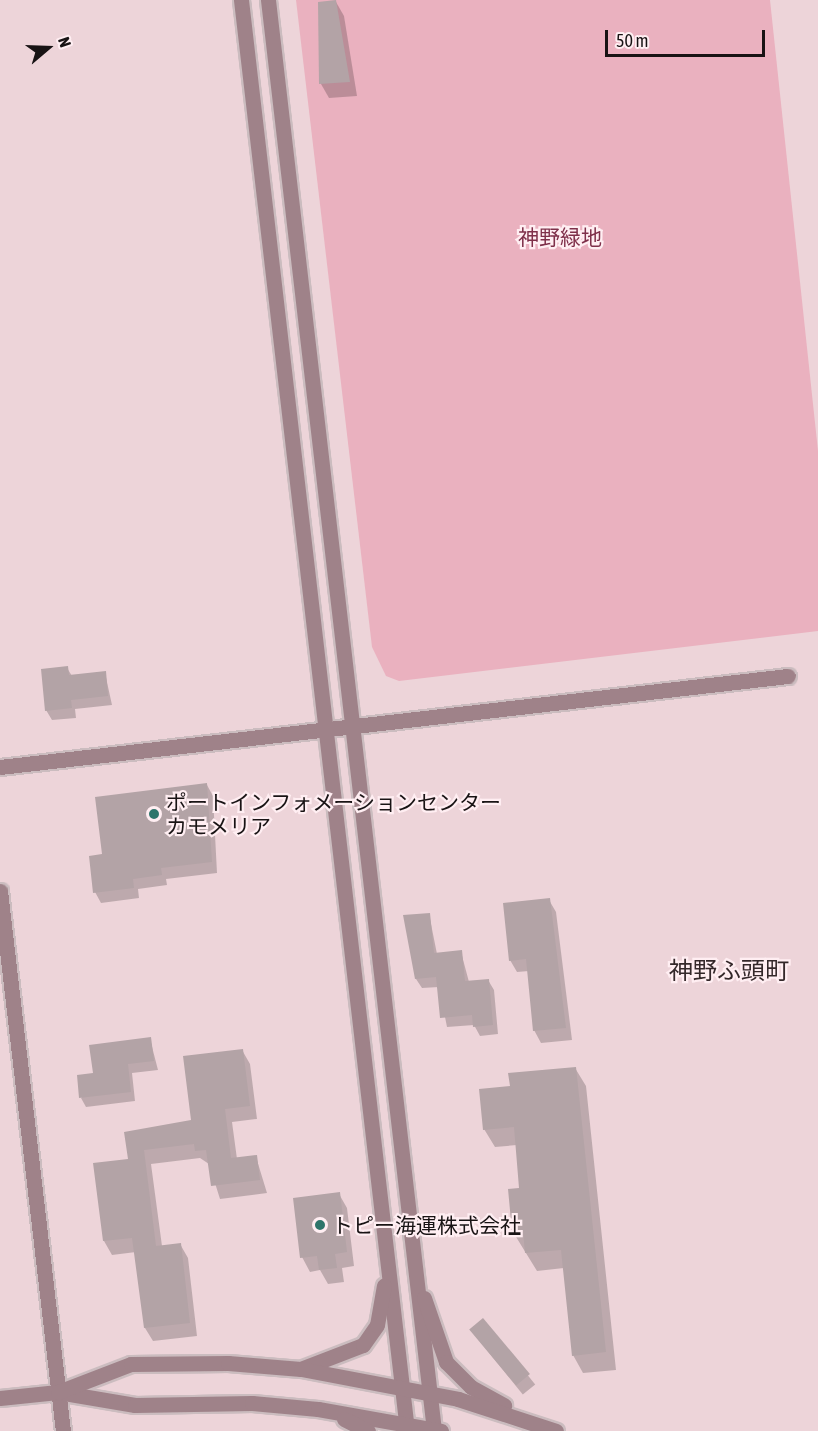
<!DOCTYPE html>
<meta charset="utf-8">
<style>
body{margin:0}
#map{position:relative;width:818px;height:1431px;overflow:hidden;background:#f2e1e4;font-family:"Asap Condensed","Noto Sans JP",sans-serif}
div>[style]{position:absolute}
.built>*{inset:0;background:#edd4d9;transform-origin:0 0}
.green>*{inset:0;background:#eab1bf}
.shadow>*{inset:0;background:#0003;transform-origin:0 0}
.building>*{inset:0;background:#b3a3a6;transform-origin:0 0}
.roads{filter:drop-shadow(2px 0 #cbbcbf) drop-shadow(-2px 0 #cbbcbf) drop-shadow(0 2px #cbbcbf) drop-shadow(0 -2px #cbbcbf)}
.tertiary>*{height:15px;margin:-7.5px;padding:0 7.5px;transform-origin:7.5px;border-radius:7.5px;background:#9f8289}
.dots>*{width:16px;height:16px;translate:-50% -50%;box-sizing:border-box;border:3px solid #ffeef2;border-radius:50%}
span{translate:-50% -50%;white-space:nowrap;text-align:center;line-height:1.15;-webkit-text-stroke:4.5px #ffeef2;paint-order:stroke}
.park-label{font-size:21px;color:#7f304a}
.poi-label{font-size:21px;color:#181314}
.left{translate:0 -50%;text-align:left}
.quarter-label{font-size:24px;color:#34282a}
.north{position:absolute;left:18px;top:18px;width:60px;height:60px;-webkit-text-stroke:4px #ffeef2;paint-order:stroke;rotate:71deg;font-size:16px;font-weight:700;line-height:24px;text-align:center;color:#181314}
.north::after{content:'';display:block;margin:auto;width:21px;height:27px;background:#181314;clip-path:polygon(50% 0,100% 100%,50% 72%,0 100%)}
.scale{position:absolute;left:605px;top:30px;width:160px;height:27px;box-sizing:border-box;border:3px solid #181314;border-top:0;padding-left:8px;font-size:18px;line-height:21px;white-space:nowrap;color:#181314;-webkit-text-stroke:4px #ffeef2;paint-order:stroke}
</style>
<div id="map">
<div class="built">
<i style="left:0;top:0;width:818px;height:1431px"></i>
</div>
<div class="green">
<i style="clip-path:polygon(296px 0,770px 0,818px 451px,818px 631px,399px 681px,386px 676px,372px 647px)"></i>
</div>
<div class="shadow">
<i style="clip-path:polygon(336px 2px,344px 16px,357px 96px,329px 98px,321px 84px,319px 3px)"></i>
<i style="clip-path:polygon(67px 668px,72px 676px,105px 673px,112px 705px,75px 709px,76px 718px,52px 720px,46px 710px)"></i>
<i style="clip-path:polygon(207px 785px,213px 796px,217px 873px,166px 879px,167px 885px,138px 889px,139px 898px,101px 903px,95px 892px,104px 856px)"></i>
<i style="clip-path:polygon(549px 900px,556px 912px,572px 1040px,541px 1043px,534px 1030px,529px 971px,517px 972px,510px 960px)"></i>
<i style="clip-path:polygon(429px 914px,437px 954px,461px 952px,469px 982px,488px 980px,494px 990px,498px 1034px,480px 1036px,474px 1025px,447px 1027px,439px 987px,422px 988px,416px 979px)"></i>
<i style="clip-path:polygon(150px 1039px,158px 1070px,132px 1073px,135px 1101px,86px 1107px,81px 1098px)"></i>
<i style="clip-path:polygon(242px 1050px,250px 1064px,257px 1119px,232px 1122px,237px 1159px,256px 1157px,267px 1193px,220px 1199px,209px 1164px,200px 1158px,151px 1164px,162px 1246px,180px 1244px,188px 1258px,197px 1336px,153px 1341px,145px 1328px,136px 1252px,112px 1255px,104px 1241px,95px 1164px,129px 1160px,126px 1134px,192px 1121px)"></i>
<i style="clip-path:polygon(575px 1068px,586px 1086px,616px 1370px,583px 1373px,573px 1355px,564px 1268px,537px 1271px,513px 1232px,521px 1190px,517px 1145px,495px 1147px,484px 1129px,511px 1088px)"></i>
<i style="clip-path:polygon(339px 1194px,347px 1208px,354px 1266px,342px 1268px,344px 1282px,328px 1284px,320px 1270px,310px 1272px,302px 1257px)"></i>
<i style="left:483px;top:1320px;width:83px;height:16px;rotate:51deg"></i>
</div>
<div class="building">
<i style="clip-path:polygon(336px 0,350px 82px,319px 84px,318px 2px)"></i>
<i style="clip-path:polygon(68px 666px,69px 675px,106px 671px,108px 696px,71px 700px,72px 708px,45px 711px,41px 669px)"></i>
<i style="clip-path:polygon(207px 783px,212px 862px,161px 868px,162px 875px,133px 879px,134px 888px,93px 893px,89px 856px,102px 854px,95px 797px)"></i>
<i style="clip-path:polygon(550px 898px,566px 1028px,533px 1031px,526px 959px,509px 961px,503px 903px)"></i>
<i style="clip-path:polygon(430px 913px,434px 953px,462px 950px,465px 981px,489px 979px,493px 1025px,473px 1027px,472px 1015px,440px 1018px,436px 977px,415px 979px,403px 915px)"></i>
<i style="clip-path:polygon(151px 1037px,154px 1061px,128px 1064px,131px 1092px,79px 1098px,77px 1075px,93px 1073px,89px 1045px)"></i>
<i style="clip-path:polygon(243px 1049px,250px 1106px,225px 1109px,231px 1158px,257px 1155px,260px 1180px,211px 1186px,206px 1150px,195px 1151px,194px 1144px,144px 1150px,156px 1246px,181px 1243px,190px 1323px,144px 1328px,132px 1238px,103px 1241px,93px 1163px,128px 1159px,124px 1132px,191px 1120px,183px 1056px)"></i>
<i style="clip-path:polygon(576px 1067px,606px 1352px,572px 1356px,561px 1250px,525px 1253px,523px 1231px,512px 1232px,508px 1189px,519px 1188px,514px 1127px,483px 1130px,479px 1089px,510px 1086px,508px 1073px)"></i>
<i style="clip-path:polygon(340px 1192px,347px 1252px,335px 1254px,337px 1268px,319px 1270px,317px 1256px,300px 1258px,293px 1198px)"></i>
<i style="left:483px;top:1318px;width:73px;height:18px;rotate:50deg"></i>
</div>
<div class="roads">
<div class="tertiary">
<i style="left:241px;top:0;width:1441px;rotate:83.38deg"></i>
<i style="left:268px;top:0;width:1441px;rotate:83.38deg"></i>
<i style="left:0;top:767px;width:793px;rotate:-6.59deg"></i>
<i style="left:0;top:891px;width:544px;rotate:83.35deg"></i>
<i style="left:424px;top:1298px;width:68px;rotate:71deg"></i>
<i style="left:446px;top:1362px;width:35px;rotate:45deg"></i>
<i style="left:471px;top:1387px;width:38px;rotate:29deg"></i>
<i style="left:303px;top:1368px;width:64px;rotate:-21deg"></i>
<i style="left:363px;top:1345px;width:24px;rotate:-55deg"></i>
<i style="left:377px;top:1325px;width:40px;rotate:-80deg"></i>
<i style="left:58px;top:1392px;width:78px;rotate:9.6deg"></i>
<i style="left:135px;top:1405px;width:117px;rotate:-1deg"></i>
<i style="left:252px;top:1403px;width:66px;rotate:5.2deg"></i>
<i style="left:318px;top:1409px;width:125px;rotate:10.1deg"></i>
<i style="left:0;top:1398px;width:58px;rotate:-5.9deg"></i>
<i style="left:58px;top:1392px;width:78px;rotate:-21deg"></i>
<i style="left:131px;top:1364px;width:97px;rotate:-0.6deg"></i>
<i style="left:228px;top:1363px;width:73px;rotate:4.7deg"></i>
<i style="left:301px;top:1369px;width:160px;rotate:10.8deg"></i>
<i style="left:458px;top:1399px;width:103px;rotate:18.1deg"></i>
<i style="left:344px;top:1419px;width:27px;rotate:27deg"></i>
</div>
</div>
<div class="dots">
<i style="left:154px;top:814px;background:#2e756b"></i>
<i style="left:320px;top:1225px;background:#2e756b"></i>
</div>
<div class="park-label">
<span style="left:560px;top:237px">神野緑地</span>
</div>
<div class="poi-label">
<span class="left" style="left:166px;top:814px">ポートインフォメーションセンター<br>カモメリア</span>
<span class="left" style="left:332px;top:1225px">トピー海運株式会社</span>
</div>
<div class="quarter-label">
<span style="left:729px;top:971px">神野ふ頭町</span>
</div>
<div class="north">N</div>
<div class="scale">50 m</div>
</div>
